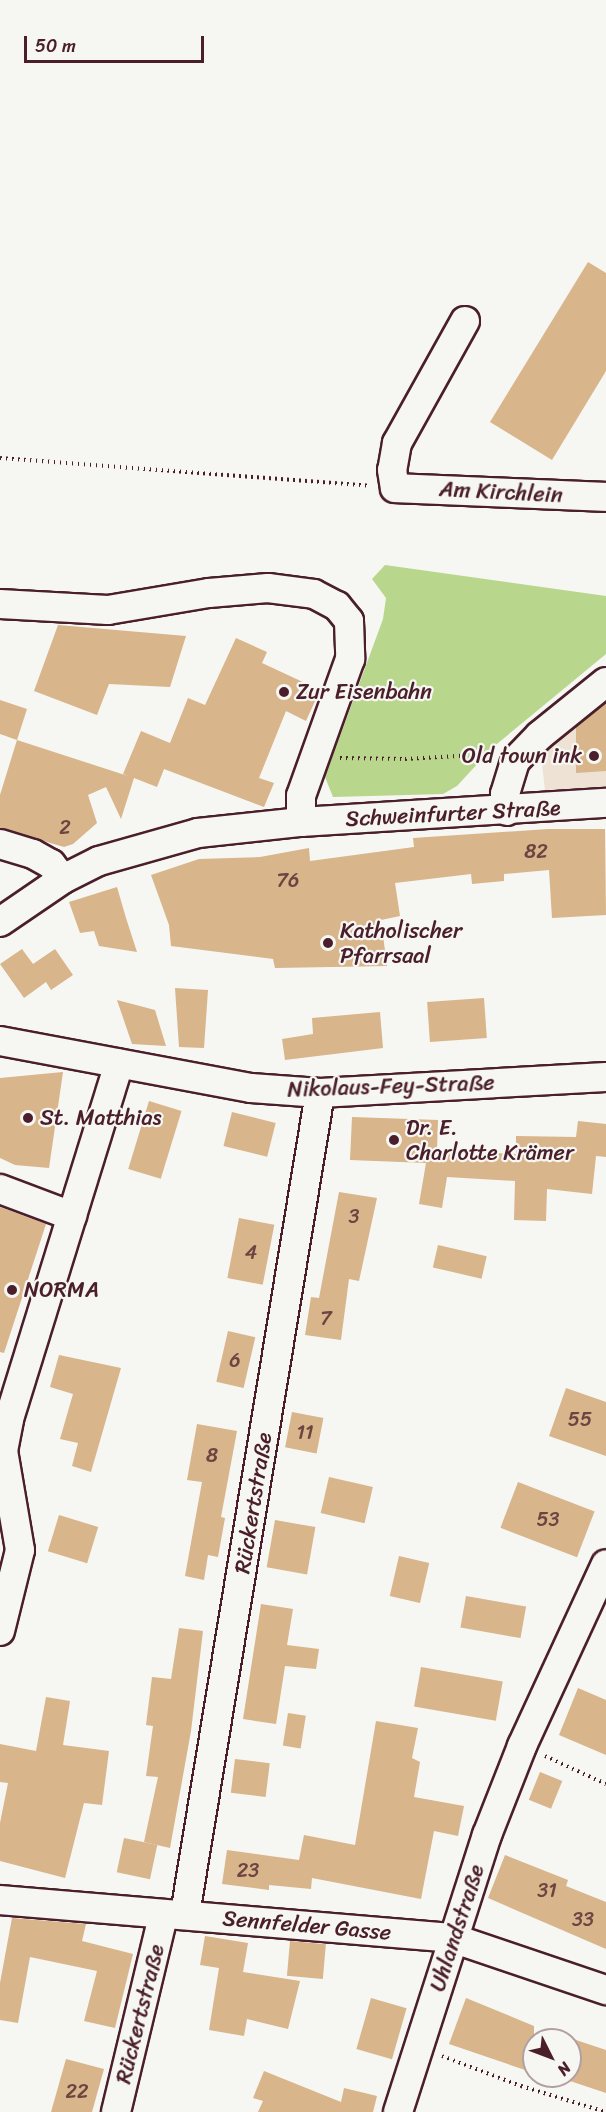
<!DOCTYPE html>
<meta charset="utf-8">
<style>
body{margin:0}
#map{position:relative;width:606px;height:2112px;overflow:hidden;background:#f6f6f2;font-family:Sriracha,sans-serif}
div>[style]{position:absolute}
.built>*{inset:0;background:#ede2d3}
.green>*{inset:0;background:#b9d68d}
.building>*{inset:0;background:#d8b58a;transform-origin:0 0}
.path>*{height:4px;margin-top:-2px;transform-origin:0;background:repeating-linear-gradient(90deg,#4a1f2b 0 1.5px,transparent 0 6px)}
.roads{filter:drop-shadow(2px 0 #4a1f2b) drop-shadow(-2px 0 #4a1f2b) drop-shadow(0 2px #4a1f2b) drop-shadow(0 -2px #4a1f2b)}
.minor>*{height:28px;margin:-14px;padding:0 14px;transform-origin:14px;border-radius:14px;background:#f6f6f2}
.dots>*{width:16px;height:16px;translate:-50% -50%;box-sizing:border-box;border:3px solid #f6f6f2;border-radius:50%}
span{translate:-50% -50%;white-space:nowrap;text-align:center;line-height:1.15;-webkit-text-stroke:4.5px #f6f6f2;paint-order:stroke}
.number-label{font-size:20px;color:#6e4443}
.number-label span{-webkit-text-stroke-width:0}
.street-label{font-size:22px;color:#4a1f2b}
.poi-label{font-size:22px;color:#4a1f2b}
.left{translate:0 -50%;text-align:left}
.right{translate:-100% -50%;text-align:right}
.north{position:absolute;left:522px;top:2028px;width:60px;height:60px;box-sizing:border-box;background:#f6f6f2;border:2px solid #b1a0a2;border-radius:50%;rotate:132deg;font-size:16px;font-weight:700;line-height:24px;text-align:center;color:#4a1f2b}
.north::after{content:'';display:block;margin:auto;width:21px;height:27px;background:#4a1f2b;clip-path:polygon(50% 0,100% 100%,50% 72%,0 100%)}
.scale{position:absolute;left:24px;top:36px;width:180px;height:27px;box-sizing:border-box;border:3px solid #4a1f2b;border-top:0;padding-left:8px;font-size:18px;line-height:21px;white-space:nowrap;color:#4a1f2b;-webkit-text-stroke:4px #f6f6f2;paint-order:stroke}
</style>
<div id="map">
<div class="built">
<i style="clip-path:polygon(606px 693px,606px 787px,545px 790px,541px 755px,570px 724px)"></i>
</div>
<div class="green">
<i style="clip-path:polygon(385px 565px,606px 596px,606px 654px,492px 748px,457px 786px,443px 794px,333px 797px,325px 777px,383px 619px,386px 598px,372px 579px)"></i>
</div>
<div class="building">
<i style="clip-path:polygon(588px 262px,606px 273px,606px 371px,552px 460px,490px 422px)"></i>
<i style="clip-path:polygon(58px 625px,186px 636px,170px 687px,109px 684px,97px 715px,34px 691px)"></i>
<i style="clip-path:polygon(236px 638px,267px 652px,262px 663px,320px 690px,306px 721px,286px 711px,259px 778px,274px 783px,264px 807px,164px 769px,157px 787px,134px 778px,121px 819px,106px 787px,88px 795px,97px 823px,73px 844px,64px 847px,0 828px,0 795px,17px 740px,128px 776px,123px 774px,141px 731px,170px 743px,188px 698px,205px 705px)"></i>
<i style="clip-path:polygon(0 700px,27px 709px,17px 740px,0 734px)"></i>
<i style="clip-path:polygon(606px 703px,606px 771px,576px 773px,576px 727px)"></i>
<i style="clip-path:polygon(548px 829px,605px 829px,606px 915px,552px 918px,549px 870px,504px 874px,504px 881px,472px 884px,471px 874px,395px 883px,400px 916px,381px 920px,387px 966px,275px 968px,273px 959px,171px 946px,169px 925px,151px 875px,199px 859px,260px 857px,309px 848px,310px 861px,414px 847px,413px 838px)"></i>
<i style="clip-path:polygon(117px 887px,126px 918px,137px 952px,99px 946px,94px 931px,80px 933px,69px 902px)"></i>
<i style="clip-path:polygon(22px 949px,33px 964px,55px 949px,73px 975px,51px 990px,46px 982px,24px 998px,0 964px)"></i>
<i style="clip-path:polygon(175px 988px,208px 990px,204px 1048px,179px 1047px)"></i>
<i style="left:484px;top:998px;width:40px;height:57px;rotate:86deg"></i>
<i style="clip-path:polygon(117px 1000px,155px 1010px,166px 1046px,132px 1044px)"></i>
<i style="clip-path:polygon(380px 1012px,383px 1048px,285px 1060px,282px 1039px,313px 1034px,312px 1018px)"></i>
<i style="clip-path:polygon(63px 1072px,49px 1168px,15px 1165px,0 1158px,0 1078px)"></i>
<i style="left:149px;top:1101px;width:34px;height:71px;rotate:17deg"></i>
<i style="left:232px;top:1112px;width:45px;height:35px;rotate:14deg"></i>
<i style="clip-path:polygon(352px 1117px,438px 1120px,437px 1150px,516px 1154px,516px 1136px,576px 1137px,578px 1121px,606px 1124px,606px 1157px,596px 1156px,592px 1194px,547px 1189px,546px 1221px,514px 1220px,515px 1181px,447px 1177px,442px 1208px,419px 1204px,426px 1163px,350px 1160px)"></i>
<i style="clip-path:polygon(339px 1192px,377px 1198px,359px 1281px,349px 1279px,341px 1340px,305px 1335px,311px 1297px,319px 1298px)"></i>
<i style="clip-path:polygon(0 1207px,46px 1224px,4px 1353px,0 1352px)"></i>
<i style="left:239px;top:1218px;width:36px;height:61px;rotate:11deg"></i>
<i style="left:438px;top:1245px;width:50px;height:23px;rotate:13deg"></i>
<i style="left:228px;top:1331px;width:28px;height:52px;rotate:13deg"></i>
<i style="clip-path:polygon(59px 1355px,121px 1368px,91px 1472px,72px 1466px,78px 1443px,60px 1439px,73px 1394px,50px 1387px)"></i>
<i style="clip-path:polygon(566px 1388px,606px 1402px,606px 1456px,549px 1436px)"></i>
<i style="left:292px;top:1412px;width:32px;height:36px;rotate:11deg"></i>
<i style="clip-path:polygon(197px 1424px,237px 1431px,221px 1517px,225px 1518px,218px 1557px,208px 1555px,204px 1580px,185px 1576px,202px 1482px,187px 1480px)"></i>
<i style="left:329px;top:1477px;width:45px;height:37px;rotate:13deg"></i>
<i style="left:518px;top:1482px;width:82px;height:49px;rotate:21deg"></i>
<i style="left:59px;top:1515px;width:41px;height:38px;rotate:17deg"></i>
<i style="left:275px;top:1520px;width:41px;height:48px;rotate:10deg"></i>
<i style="left:399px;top:1556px;width:31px;height:41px;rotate:13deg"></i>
<i style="left:466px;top:1596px;width:61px;height:32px;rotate:10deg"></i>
<i style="clip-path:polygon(261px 1604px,293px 1609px,287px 1645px,319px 1649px,316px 1669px,285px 1666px,276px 1724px,243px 1719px)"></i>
<i style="clip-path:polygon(179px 1628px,203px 1631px,191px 1731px,170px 1848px,144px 1842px,158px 1777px,146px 1776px,153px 1726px,146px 1725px,152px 1677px,171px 1679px)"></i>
<i style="left:421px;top:1667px;width:83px;height:40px;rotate:10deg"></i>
<i style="clip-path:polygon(578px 1688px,606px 1700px,606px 1755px,559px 1735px)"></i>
<i style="clip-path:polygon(46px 1697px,70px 1701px,63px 1745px,109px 1751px,102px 1805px,84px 1803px,65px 1878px,0 1861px,0 1823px,8px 1783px,0 1782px,0 1744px,36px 1751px)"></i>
<i style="left:288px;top:1713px;width:18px;height:33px;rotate:9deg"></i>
<i style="clip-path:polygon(376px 1721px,418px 1728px,412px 1758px,420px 1762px,414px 1797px,464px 1806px,458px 1836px,434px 1831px,421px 1899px,312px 1878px,311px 1889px,269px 1885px,269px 1890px,222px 1884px,227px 1850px,299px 1860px,304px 1835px,355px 1845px)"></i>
<i style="left:235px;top:1759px;width:35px;height:34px;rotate:7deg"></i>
<i style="left:540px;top:1772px;width:24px;height:30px;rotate:22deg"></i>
<i style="left:124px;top:1838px;width:34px;height:35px;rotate:12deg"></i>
<i style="clip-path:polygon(505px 1855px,568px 1880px,566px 1886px,606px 1902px,606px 1949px,488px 1898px)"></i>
<i style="clip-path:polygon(12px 1918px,86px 1924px,82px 1941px,133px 1954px,115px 2028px,84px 2021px,97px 1971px,30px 1957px,18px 2023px,0 2020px,0 1983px)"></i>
<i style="clip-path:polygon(205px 1936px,248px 1943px,243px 1972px,300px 1981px,288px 2029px,247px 2019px,244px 2036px,209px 2030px,219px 1968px,200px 1965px)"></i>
<i style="left:290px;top:1941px;width:36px;height:35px;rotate:5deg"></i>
<i style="left:371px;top:1998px;width:37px;height:53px;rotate:16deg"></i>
<i style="clip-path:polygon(466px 1998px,534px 2026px,534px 2073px,449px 2044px)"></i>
<i style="clip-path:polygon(570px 2038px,606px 2050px,606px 2093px,570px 2081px)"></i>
<i style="clip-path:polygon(66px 2059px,104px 2069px,92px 2112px,51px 2112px)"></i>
<i style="clip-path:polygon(264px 2071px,341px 2102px,344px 2088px,377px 2096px,373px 2112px,258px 2112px,263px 2101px,253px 2098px)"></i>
</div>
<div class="path">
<i style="left:0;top:458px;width:371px;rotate:4.3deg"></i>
<i style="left:340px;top:758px;width:65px;rotate:0.9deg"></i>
<i style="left:405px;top:759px;width:86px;rotate:-3.3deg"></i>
<i style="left:545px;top:1756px;width:67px;rotate:24.7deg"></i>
<i style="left:442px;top:2056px;width:85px;rotate:20.8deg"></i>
<i style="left:521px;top:2086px;width:89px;rotate:17deg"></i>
</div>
<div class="roads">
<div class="minor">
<i style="left:465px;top:321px;width:140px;rotate:119.1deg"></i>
<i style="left:397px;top:443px;width:27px;rotate:100deg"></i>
<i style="left:392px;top:470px;width:18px;rotate:81deg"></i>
<i style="left:395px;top:488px;width:211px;rotate:2.4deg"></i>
<i style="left:0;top:604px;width:108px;rotate:3.2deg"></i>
<i style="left:108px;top:610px;width:102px;rotate:-9.6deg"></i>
<i style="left:209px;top:593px;width:59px;rotate:-4.8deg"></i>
<i style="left:268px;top:588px;width:46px;rotate:7.4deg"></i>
<i style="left:314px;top:594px;width:26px;rotate:28deg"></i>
<i style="left:337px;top:606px;width:19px;rotate:51deg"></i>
<i style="left:349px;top:621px;width:38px;rotate:88deg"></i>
<i style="left:350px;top:659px;width:145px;rotate:109.7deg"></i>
<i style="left:301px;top:796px;width:26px;rotate:90deg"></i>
<i style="left:507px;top:811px;width:17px;rotate:-97deg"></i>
<i style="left:505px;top:794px;width:34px;rotate:-73deg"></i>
<i style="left:515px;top:761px;width:35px;rotate:-46deg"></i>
<i style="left:539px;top:736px;width:86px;rotate:-38.9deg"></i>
<i style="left:0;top:844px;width:34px;rotate:17deg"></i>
<i style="left:33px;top:854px;width:21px;rotate:29deg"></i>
<i style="left:51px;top:864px;width:19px;rotate:51deg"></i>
<i style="left:0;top:922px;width:76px;rotate:-34.3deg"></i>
<i style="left:63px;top:879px;width:40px;rotate:-26.6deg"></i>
<i style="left:99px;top:861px;width:103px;rotate:-15.8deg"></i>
<i style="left:198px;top:833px;width:104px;rotate:-6.1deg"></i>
<i style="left:301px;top:822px;width:306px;rotate:-3.6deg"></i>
<i style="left:0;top:1041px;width:255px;rotate:10.6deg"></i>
<i style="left:251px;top:1088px;width:69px;rotate:4.1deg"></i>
<i style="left:320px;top:1093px;width:286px;rotate:-3.2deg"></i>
<i style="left:0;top:1189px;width:77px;rotate:20.6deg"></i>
<i style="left:0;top:1631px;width:83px;rotate:-76.1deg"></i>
<i style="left:20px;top:1550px;width:100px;rotate:-99.7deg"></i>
<i style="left:3px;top:1451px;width:33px;rotate:-79deg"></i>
<i style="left:9px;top:1419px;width:372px;rotate:-72.8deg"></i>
<i style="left:0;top:1900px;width:454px;rotate:4.8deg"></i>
<i style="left:452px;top:1938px;width:163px;rotate:18.7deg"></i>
<i style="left:185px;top:1914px;width:832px;rotate:-80.66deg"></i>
<i style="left:116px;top:2112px;width:202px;rotate:-76.5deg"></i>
<i style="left:398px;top:2112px;width:291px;rotate:-72.2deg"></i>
<i style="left:487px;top:1835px;width:96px;rotate:-68.5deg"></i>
<i style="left:522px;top:1746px;width:200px;rotate:-65.2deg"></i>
</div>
</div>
<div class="dots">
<i style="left:284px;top:692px;background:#4a1f2b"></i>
<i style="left:594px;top:756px;background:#4a1f2b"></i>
<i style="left:328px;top:943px;background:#4a1f2b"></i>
<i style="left:28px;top:1118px;background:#4a1f2b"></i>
<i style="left:394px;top:1140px;background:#4a1f2b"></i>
<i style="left:12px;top:1290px;background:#4a1f2b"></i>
</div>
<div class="number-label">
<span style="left:65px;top:827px">2</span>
<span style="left:536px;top:851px">82</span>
<span style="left:288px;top:880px">76</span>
<span style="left:354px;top:1216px">3</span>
<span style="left:251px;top:1252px">4</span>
<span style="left:326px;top:1318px">7</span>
<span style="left:235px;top:1360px">6</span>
<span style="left:580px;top:1419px">55</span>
<span style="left:305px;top:1432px">11</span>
<span style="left:212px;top:1455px">8</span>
<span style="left:548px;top:1519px">53</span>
<span style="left:248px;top:1870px">23</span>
<span style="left:547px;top:1890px">31</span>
<span style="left:583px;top:1919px">33</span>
<span style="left:77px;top:2091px">22</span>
</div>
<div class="street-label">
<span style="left:501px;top:492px;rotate:3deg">Am Kirchlein</span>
<span style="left:453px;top:813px;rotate:-3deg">Schweinfurter Straße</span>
<span style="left:391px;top:1086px;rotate:-2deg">Nikolaus-Fey-Straße</span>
<span style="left:253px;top:1503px;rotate:-81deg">Rückertstraße</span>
<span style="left:307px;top:1925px;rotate:5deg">Sennfelder Gasse</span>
<span style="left:457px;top:1928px;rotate:-72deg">Uhlandstraße</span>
<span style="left:140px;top:2014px;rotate:-76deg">Rückertstraße</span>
</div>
<div class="poi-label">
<span class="left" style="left:296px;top:692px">Zur Eisenbahn</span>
<span class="right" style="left:582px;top:756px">Old town ink</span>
<span class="left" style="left:340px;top:943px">Katholischer<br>Pfarrsaal</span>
<span class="left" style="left:40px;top:1118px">St. Matthias</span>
<span class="left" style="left:406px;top:1140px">Dr. E.<br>Charlotte Krämer</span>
<span class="left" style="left:24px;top:1290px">NORMA</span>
</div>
<div class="north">N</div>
<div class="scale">50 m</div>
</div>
